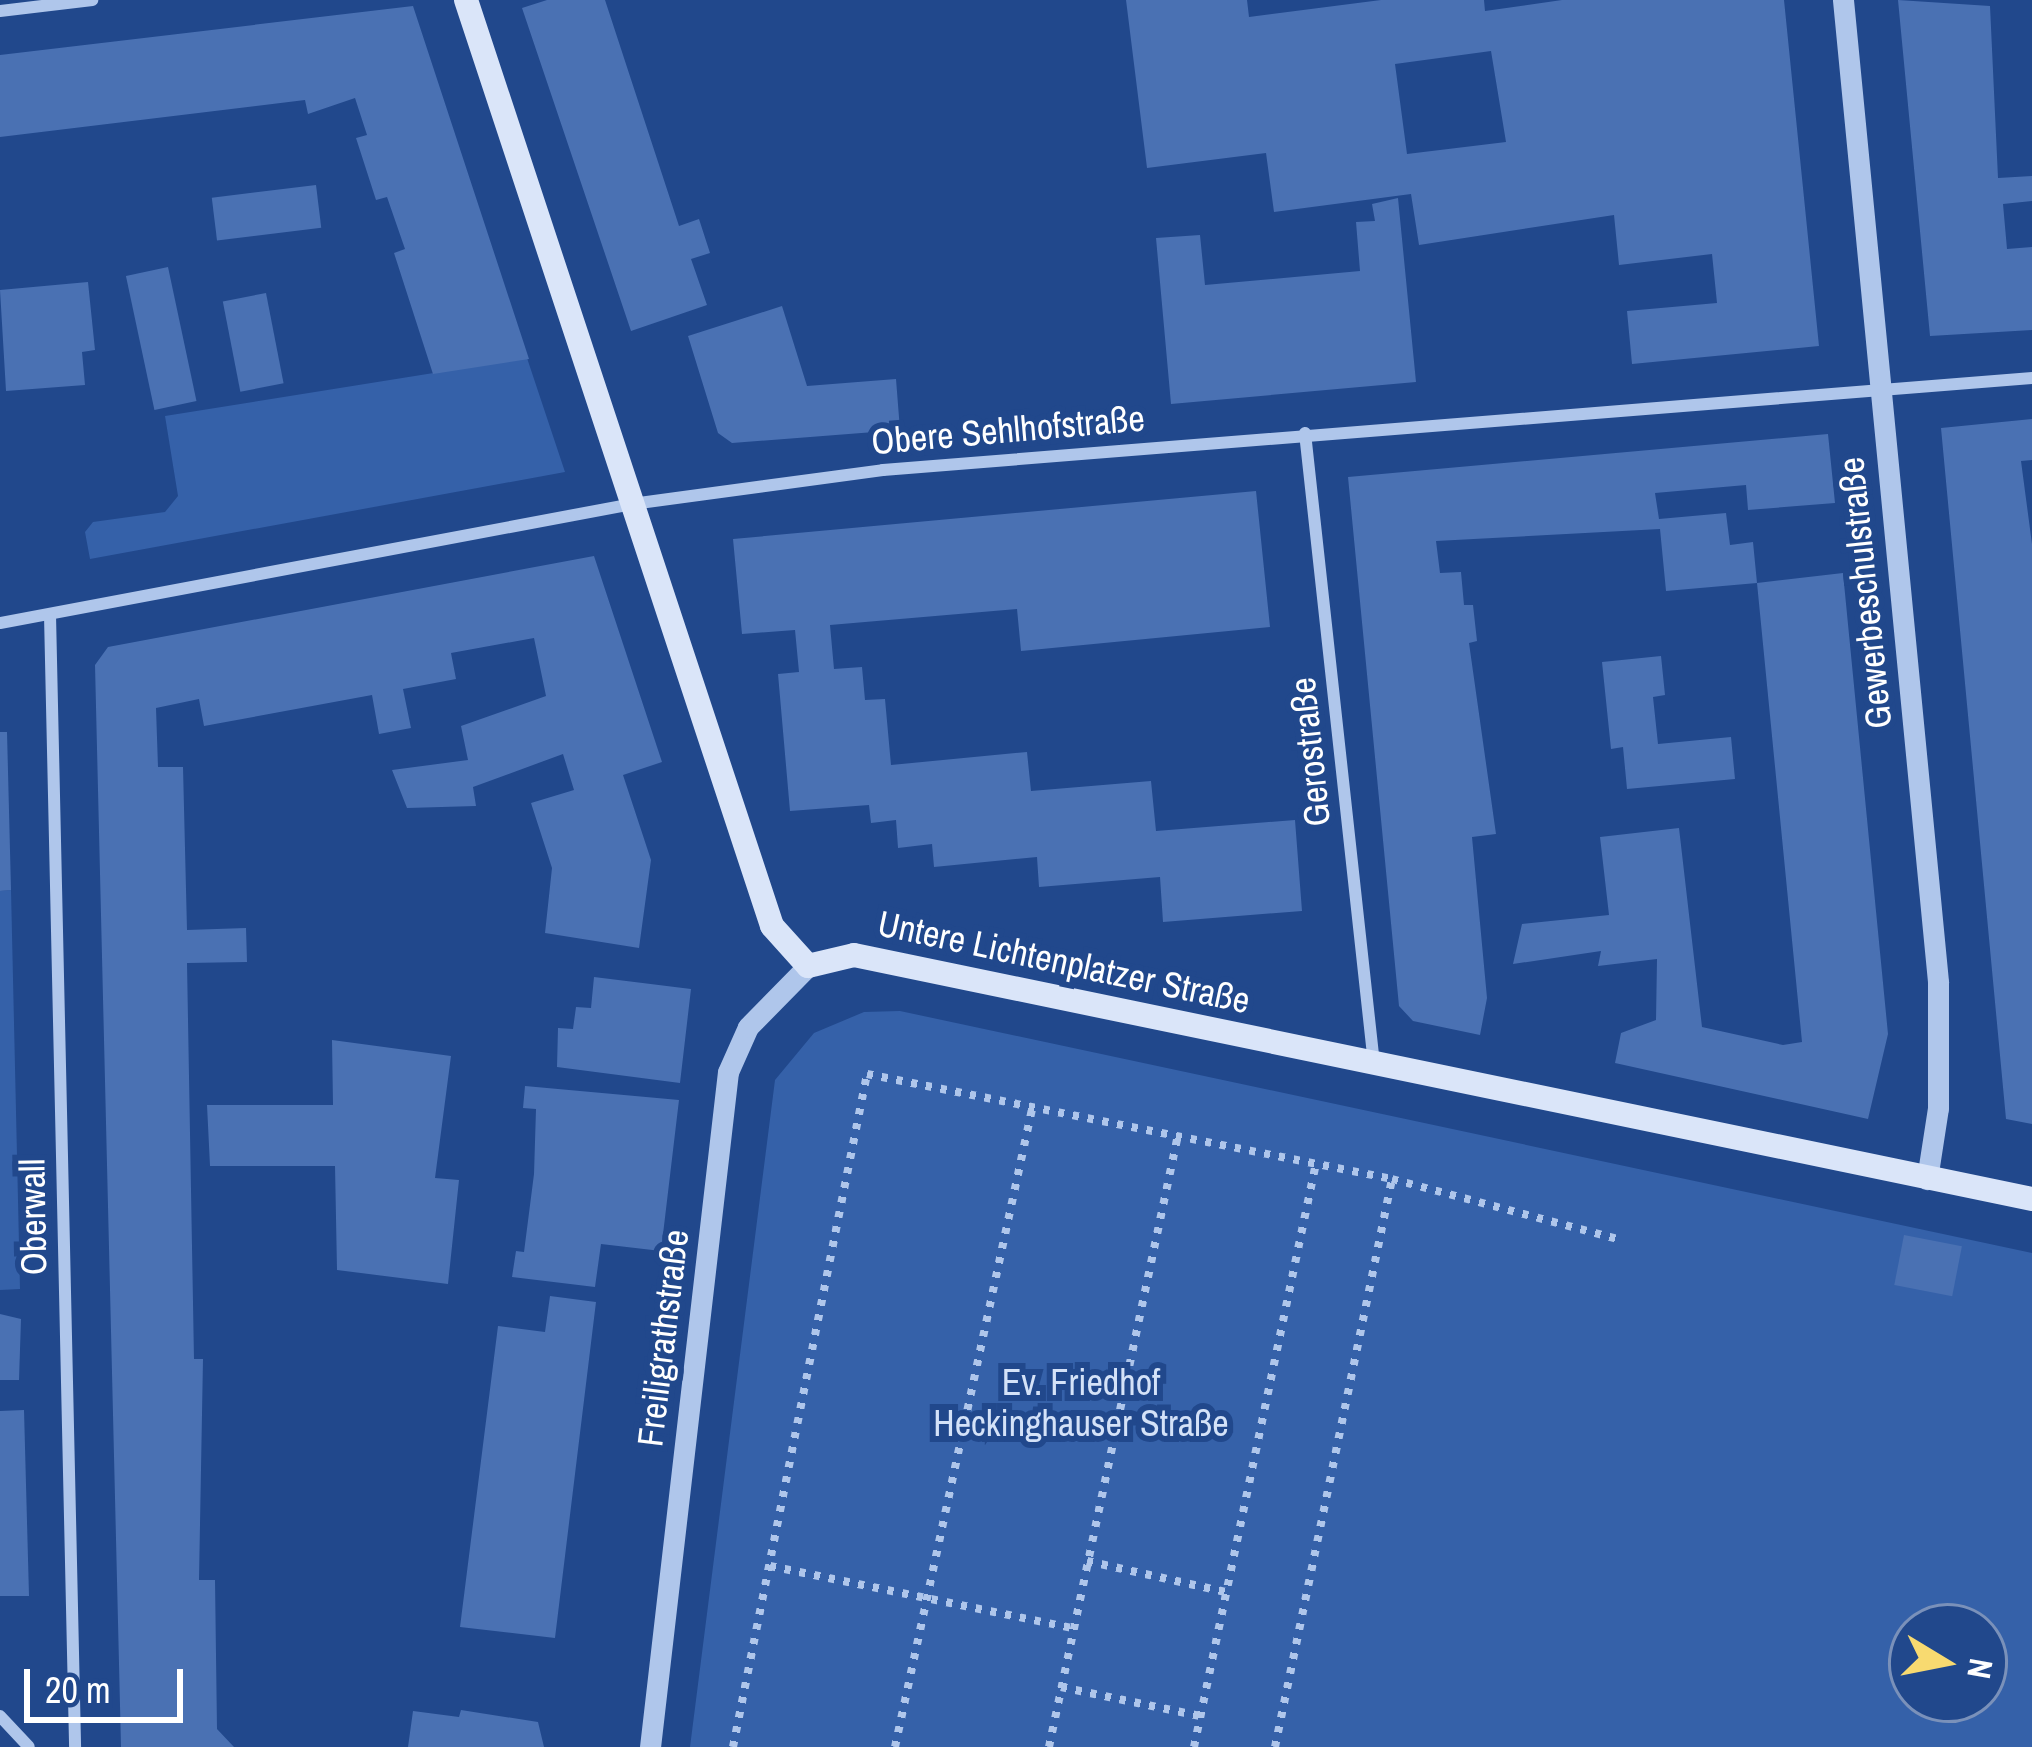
<!DOCTYPE html>
<meta charset="utf-8">
<style>
body{margin:0}
#map{position:relative;width:2032px;height:1747px;overflow:hidden;background:#21488c;font-family:"Archivo Narrow",sans-serif}
div>[style]{position:absolute}
.green>*{inset:0;background:#3561a9}
.building>*{inset:0;background:#4a71b3;transform-origin:0 0}
.path>*{height:8px;margin-top:-4px;transform-origin:0;background:repeating-linear-gradient(90deg,#afc6eb 0 6px,transparent 0 15px)}
.minor>*{height:12px;margin:-6px;padding:0 6px;transform-origin:6px;border-radius:6px;background:#afc6eb}
.tertiary>*{height:21px;margin:-10.5px;padding:0 10.5px;transform-origin:10.5px;border-radius:10.5px;background:#afc6eb}
.secondary>*{height:24px;margin:-12px;padding:0 12px;transform-origin:12px;border-radius:12px;background:#dae5f9}
span{translate:-50% -50%;white-space:nowrap;text-align:center;line-height:1.15;-webkit-text-stroke:12px #21488c;paint-order:stroke}
.street-label{font-size:36px;color:#fff}
.park-label{font-size:36px;color:#d4e2f8}
.north{position:absolute;left:1888px;top:1603px;width:120px;height:120px;box-sizing:border-box;background:#21488c;border:3px solid #7a91ba;border-radius:50%;rotate:100deg;font-size:33px;font-weight:700;line-height:48px;text-align:center;color:#fff}
.north::after{content:'';display:block;margin:auto;width:42px;height:54px;background:#f8da70;clip-path:polygon(50% 0,100% 100%,50% 72%,0 100%)}
.scale{position:absolute;left:24px;top:1669px;width:159px;height:54px;box-sizing:border-box;border:6px solid #fff;border-top:0;padding-left:15px;font-size:36px;line-height:42px;white-space:nowrap;color:#fff;-webkit-text-stroke:9px #21488c;paint-order:stroke}
</style>
<div id="map">
<div class="green">
<i style="clip-path:polygon(527px 358px,565px 472px,90px 559px,85px 532px,93px 522px,165px 512px,178px 496px,165px 416px)"></i>
<i style="clip-path:polygon(11px 890px,20px 1289px,0 1290px,0 891px)"></i>
<i style="clip-path:polygon(evenodd,900px 1011px,2032px 1253px,2032px 1747px,690px 1747px,775px 1080px,814px 1033px,864px 1012px,900px 1011px,1912px 1627px,1984px 1627px,1984px 1699px,1912px 1699px,1912px 1627px)"></i>
</div>
<div class="building">
<i style="clip-path:polygon(547px 0,605px 0,679px 226px,699px 219px,710px 253px,691px 259px,707px 305px,631px 331px,522px 8px)"></i>
<i style="clip-path:polygon(evenodd,1126px 0,1247px 0,1249px 17px,1381px 0,1484px 0,1485px 11px,1562px 0,1784px 0,1819px 346px,1632px 364px,1627px 311px,1717px 303px,1712px 254px,1619px 265px,1614px 215px,1419px 245px,1411px 194px,1274px 212px,1266px 153px,1147px 168px,1126px 0,1491px 51px,1506px 142px,1407px 154px,1395px 64px,1491px 51px)"></i>
<i style="clip-path:polygon(1898px 0,1990px 6px,1998px 178px,2032px 176px,2032px 201px,2003px 204px,2007px 249px,2032px 247px,2032px 330px,1930px 336px)"></i>
<i style="clip-path:polygon(413px 6px,529px 359px,433px 374px,394px 253px,405px 249px,387px 197px,376px 200px,356px 138px,367px 135px,355px 98px,308px 114px,305px 100px,0 137px,0 55px)"></i>
<i style="left:316px;top:185px;width:43px;height:105px;rotate:83deg"></i>
<i style="clip-path:polygon(1398px 198px,1416px 382px,1171px 404px,1156px 238px,1200px 235px,1205px 285px,1360px 271px,1356px 222px,1375px 221px,1372px 204px)"></i>
<i style="left:168px;top:267px;width:137px;height:43px;rotate:78deg"></i>
<i style="clip-path:polygon(88px 282px,95px 350px,82px 352px,85px 385px,6px 391px,0 290px)"></i>
<i style="left:266px;top:293px;width:92px;height:44px;rotate:79deg"></i>
<i style="clip-path:polygon(782px 306px,807px 386px,896px 379px,900px 430px,732px 443px,718px 433px,688px 336px)"></i>
<i style="clip-path:polygon(2032px 419px,2032px 460px,2021px 461px,2032px 544px,2032px 1124px,2006px 1119px,1941px 428px)"></i>
<i style="clip-path:polygon(1828px 434px,1835px 503px,1748px 510px,1746px 485px,1655px 493px,1659px 519px,1726px 513px,1730px 545px,1753px 542px,1757px 583px,1666px 591px,1660px 529px,1436px 541px,1440px 573px,1461px 572px,1464px 605px,1473px 605px,1477px 641px,1469px 643px,1496px 834px,1472px 837px,1487px 998px,1480px 1035px,1413px 1021px,1399px 1006px,1348px 477px)"></i>
<i style="clip-path:polygon(1256px 491px,1270px 627px,1021px 651px,1017px 609px,830px 625px,834px 669px,862px 667px,865px 700px,885px 699px,891px 765px,1027px 752px,1031px 791px,1151px 781px,1156px 831px,1295px 820px,1302px 911px,1163px 922px,1160px 877px,1039px 887px,1037px 857px,934px 867px,932px 844px,898px 848px,896px 820px,871px 823px,869px 805px,790px 811px,778px 674px,799px 672px,795px 630px,742px 634px,733px 539px)"></i>
<i style="clip-path:polygon(594px 556px,662px 762px,623px 775px,651px 860px,639px 948px,545px 933px,552px 868px,531px 803px,574px 790px,563px 754px,473px 787px,476px 806px,407px 808px,392px 770px,468px 760px,461px 726px,546px 696px,534px 638px,451px 653px,456px 679px,403px 689px,411px 728px,379px 734px,372px 695px,204px 726px,199px 699px,156px 708px,158px 767px,183px 767px,187px 930px,246px 928px,247px 962px,187px 963px,194px 1359px,203px 1359px,199px 1580px,215px 1580px,217px 1729px,234px 1747px,121px 1747px,95px 665px,108px 647px)"></i>
<i style="clip-path:polygon(1843px 573px,1888px 1034px,1868px 1119px,1615px 1063px,1621px 1033px,1656px 1020px,1657px 959px,1598px 966px,1601px 951px,1513px 964px,1522px 924px,1609px 915px,1600px 837px,1679px 828px,1702px 1027px,1783px 1045px,1802px 1042px,1757px 583px)"></i>
<i style="clip-path:polygon(1661px 656px,1665px 695px,1653px 697px,1658px 744px,1731px 737px,1735px 779px,1627px 789px,1623px 747px,1611px 749px,1602px 662px)"></i>
<i style="clip-path:polygon(0 732px,7px 732px,11px 890px,0 891px)"></i>
<i style="clip-path:polygon(594px 977px,691px 989px,680px 1083px,557px 1067px,558px 1028px,573px 1029px,576px 1007px,591px 1008px)"></i>
<i style="clip-path:polygon(332px 1040px,451px 1056px,435px 1178px,459px 1180px,448px 1284px,337px 1270px,335px 1166px,210px 1166px,207px 1105px,333px 1105px)"></i>
<i style="clip-path:polygon(525px 1086px,679px 1100px,661px 1251px,601px 1244px,595px 1287px,512px 1277px,516px 1251px,524px 1252px,534px 1174px,536px 1109px,523px 1108px)"></i>
<i style="left:1904px;top:1235px;width:59px;height:51px;rotate:11deg"></i>
<i style="clip-path:polygon(550px 1296px,596px 1302px,555px 1638px,460px 1627px,498px 1326px,545px 1332px)"></i>
<i style="clip-path:polygon(0 1314px,21px 1319px,19px 1380px,0 1380px)"></i>
<i style="clip-path:polygon(24px 1410px,29px 1596px,0 1596px,0 1411px)"></i>
<i style="clip-path:polygon(461px 1710px,538px 1722px,544px 1747px,408px 1747px,413px 1711px,459px 1717px)"></i>
</div>
<div class="path">
<i style="left:1087px;top:1561px;width:142px;rotate:12.6deg"></i>
<i style="left:770px;top:1566px;width:309px;rotate:11.6deg"></i>
<i style="left:1061px;top:1687px;width:142px;rotate:11.8deg"></i>
<i style="left:733px;top:1747px;width:686px;rotate:-78.74deg"></i>
<i style="left:867px;top:1074px;width:535px;rotate:11.31deg"></i>
<i style="left:1392px;top:1179px;width:233px;rotate:14.9deg"></i>
<i style="left:895px;top:1747px;width:653px;rotate:-77.88deg"></i>
<i style="left:1049px;top:1747px;width:625px;rotate:-78.1deg"></i>
<i style="left:1194px;top:1747px;width:597px;rotate:-78.2deg"></i>
<i style="left:1275px;top:1747px;width:580px;rotate:-78.36deg"></i>
</div>
<div class="minor">
<i style="left:0;top:11px;width:93px;rotate:-6.8deg"></i>
<i style="left:1305px;top:433px;width:635px;rotate:83.76deg"></i>
<i style="left:50px;top:615px;width:1132px;rotate:88.73deg"></i>
<i style="left:0;top:623px;width:643px;rotate:-10.66deg"></i>
<i style="left:632px;top:504px;width:253px;rotate:-7.7deg"></i>
<i style="left:883px;top:470px;width:1153px;rotate:-4.58deg"></i>
<i style="left:0;top:1716px;width:42px;rotate:46.9deg"></i>
</div>
<div class="tertiary">
<i style="left:1843px;top:0;width:987px;rotate:84.47deg"></i>
<i style="left:1938px;top:982px;width:126px;rotate:90deg"></i>
<i style="left:1938px;top:1108px;width:72px;rotate:98.8deg"></i>
<i style="left:650px;top:1747px;width:679px;rotate:-83.41deg"></i>
<i style="left:728px;top:1072px;width:49px;rotate:-66deg"></i>
<i style="left:748px;top:1027px;width:86px;rotate:-45.5deg"></i>
</div>
<div class="secondary">
<i style="left:466px;top:0;width:975px;rotate:71.71deg"></i>
<i style="left:772px;top:926px;width:54px;rotate:48deg"></i>
<i style="left:808px;top:966px;width:47px;rotate:-13.4deg"></i>
<i style="left:854px;top:955px;width:1203px;rotate:11.7deg"></i>
</div>
<div class="street-label">
<span style="left:1008px;top:430px;rotate:-5deg">Obere Sehlhofstraße</span>
<span style="left:1865px;top:593px;rotate:-96deg">Gewerbeschulstraße</span>
<span style="left:1310px;top:752px;rotate:-96deg">Gerostraße</span>
<span style="left:1064px;top:962px;rotate:12deg">Untere Lichtenplatzer Straße</span>
<span style="left:33px;top:1217px;rotate:-91deg">Oberwall</span>
<span style="left:663px;top:1338px;rotate:-83deg">Freiligrathstraße</span>
</div>
<div class="park-label">
<span style="left:1081px;top:1403px">Ev. Friedhof<br>Heckinghauser Straße</span>
</div>
<div class="north">N</div>
<div class="scale">20 m</div>
</div>
